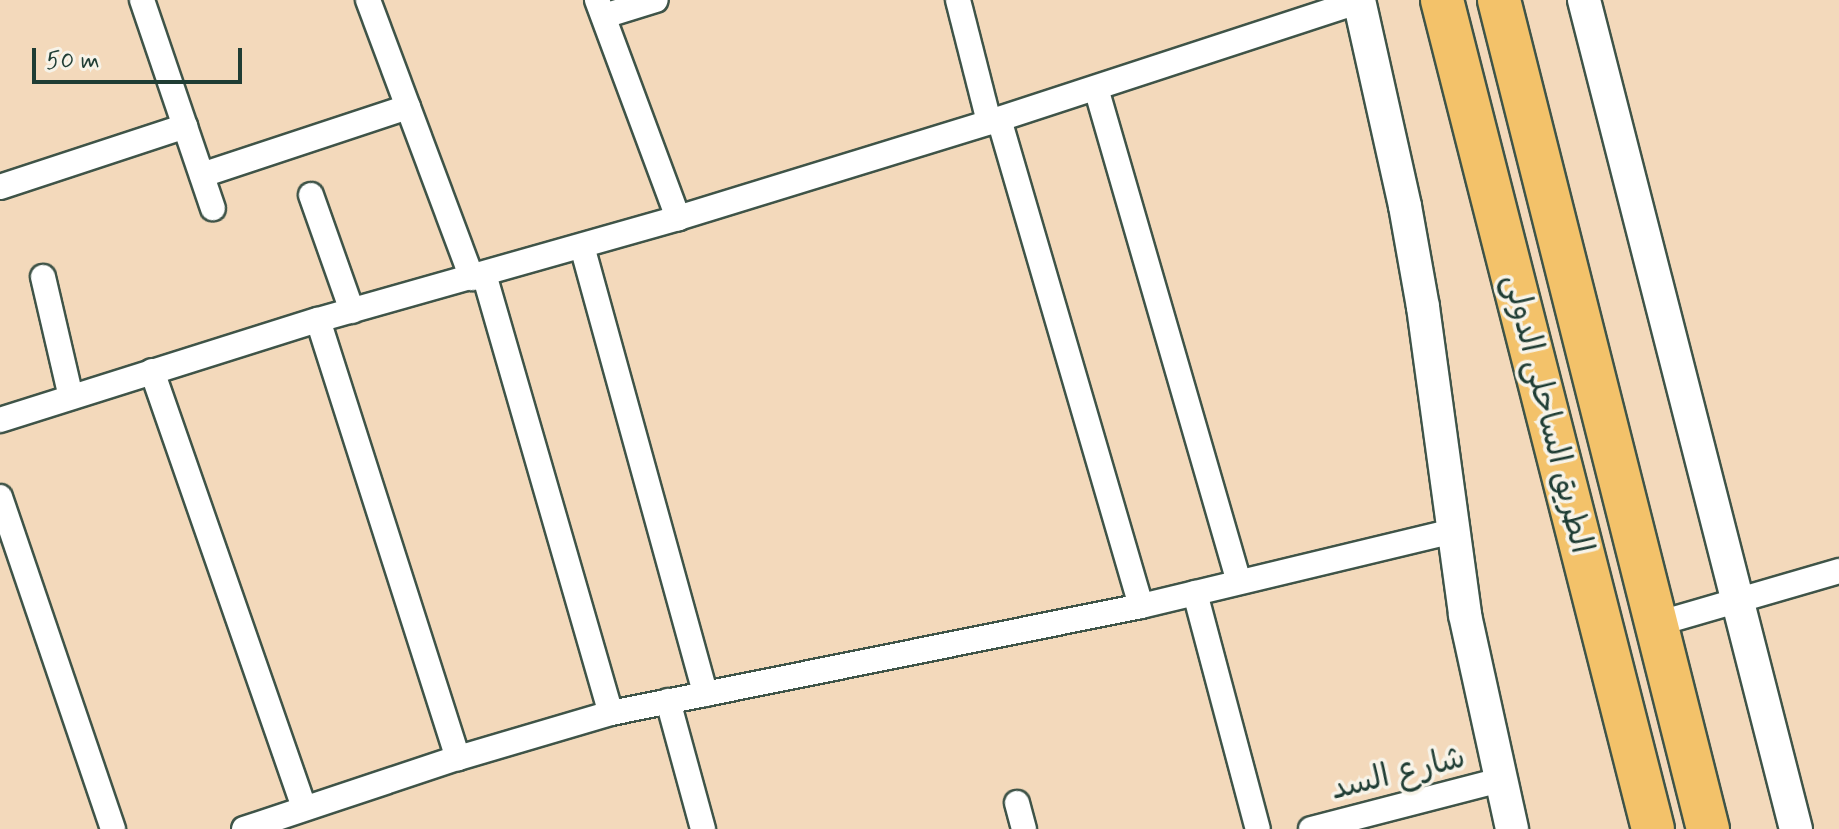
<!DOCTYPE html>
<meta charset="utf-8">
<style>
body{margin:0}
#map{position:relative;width:1839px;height:829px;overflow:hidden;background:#f3d9bb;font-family:Mynerve,"Playpen Sans Arabic",sans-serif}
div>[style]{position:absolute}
.roads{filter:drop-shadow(2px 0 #3f5448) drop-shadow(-2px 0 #3f5448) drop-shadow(0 2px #3f5448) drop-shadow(0 -2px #3f5448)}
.minor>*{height:24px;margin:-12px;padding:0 12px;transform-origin:12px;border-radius:12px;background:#fff}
.tertiary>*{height:32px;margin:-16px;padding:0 16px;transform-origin:16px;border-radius:16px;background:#fff}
.trunk>*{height:42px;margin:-21px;padding:0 21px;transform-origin:21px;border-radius:21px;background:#f3c26a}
span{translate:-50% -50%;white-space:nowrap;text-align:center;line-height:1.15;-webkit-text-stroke:7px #f7f3e8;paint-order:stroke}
.street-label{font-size:32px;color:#1f3d34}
.scale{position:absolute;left:32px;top:48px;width:210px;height:36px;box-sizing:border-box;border:4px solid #1f3d34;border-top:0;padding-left:10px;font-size:24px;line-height:28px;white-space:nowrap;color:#1f3d34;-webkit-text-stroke:6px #f7f3e8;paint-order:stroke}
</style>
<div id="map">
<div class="roads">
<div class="minor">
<i style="left:142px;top:0;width:220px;rotate:71.2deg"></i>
<i style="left:368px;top:0;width:297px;rotate:69.5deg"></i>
<i style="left:597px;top:0;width:233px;rotate:69.6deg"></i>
<i style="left:958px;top:0;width:126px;rotate:75.7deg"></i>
<i style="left:604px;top:16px;width:54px;rotate:-17.1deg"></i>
<i style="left:1096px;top:88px;width:514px;rotate:73.86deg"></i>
<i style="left:999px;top:119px;width:507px;rotate:73.74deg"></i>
<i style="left:202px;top:175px;width:217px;rotate:-18.3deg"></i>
<i style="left:0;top:187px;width:195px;rotate:-18.2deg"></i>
<i style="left:311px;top:195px;width:123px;rotate:70.5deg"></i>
<i style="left:582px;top:246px;width:465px;rotate:74.6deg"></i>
<i style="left:484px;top:274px;width:457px;rotate:73.9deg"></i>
<i style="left:43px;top:277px;width:123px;rotate:76.9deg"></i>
<i style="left:318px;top:320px;width:460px;rotate:72.3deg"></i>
<i style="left:152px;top:371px;width:463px;rotate:70.8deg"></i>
<i style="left:0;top:420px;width:333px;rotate:-17.5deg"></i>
<i style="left:318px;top:320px;width:374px;rotate:-15.8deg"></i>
<i style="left:678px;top:218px;width:336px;rotate:-17.1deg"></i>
<i style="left:999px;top:119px;width:379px;rotate:-18.1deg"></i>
<i style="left:0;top:497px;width:351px;rotate:71.2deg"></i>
<i style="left:1195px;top:593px;width:244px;rotate:75.1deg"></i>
<i style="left:1657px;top:624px;width:190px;rotate:-16.2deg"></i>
<i style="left:668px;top:701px;width:133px;rotate:74.7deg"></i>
<i style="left:1017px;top:803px;width:27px;rotate:75deg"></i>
<i style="left:244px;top:829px;width:225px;rotate:-18.4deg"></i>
<i style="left:458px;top:758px;width:159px;rotate:-16.4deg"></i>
<i style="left:611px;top:713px;width:541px;rotate:-11.41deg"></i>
<i style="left:1141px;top:606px;width:321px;rotate:-13.5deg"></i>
<i style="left:1311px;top:829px;width:195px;rotate:-14.5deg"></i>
</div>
<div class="tertiary">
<i style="left:1359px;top:0;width:211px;rotate:77.4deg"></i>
<i style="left:1405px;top:206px;width:103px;rotate:79.9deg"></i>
<i style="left:1423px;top:307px;width:311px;rotate:82.2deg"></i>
<i style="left:1465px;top:615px;width:219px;rotate:77.6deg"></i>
<i style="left:1584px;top:0;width:856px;rotate:75.66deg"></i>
</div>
<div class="trunk">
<i style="left:1442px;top:0;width:855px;rotate:75.72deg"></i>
<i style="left:1499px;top:0;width:855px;rotate:75.85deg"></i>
</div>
</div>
<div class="street-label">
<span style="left:1547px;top:414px;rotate:76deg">الطريق الساحلى الدولى</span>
<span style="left:1398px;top:774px;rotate:-14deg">شارع السد</span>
</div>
<div class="scale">50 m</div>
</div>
